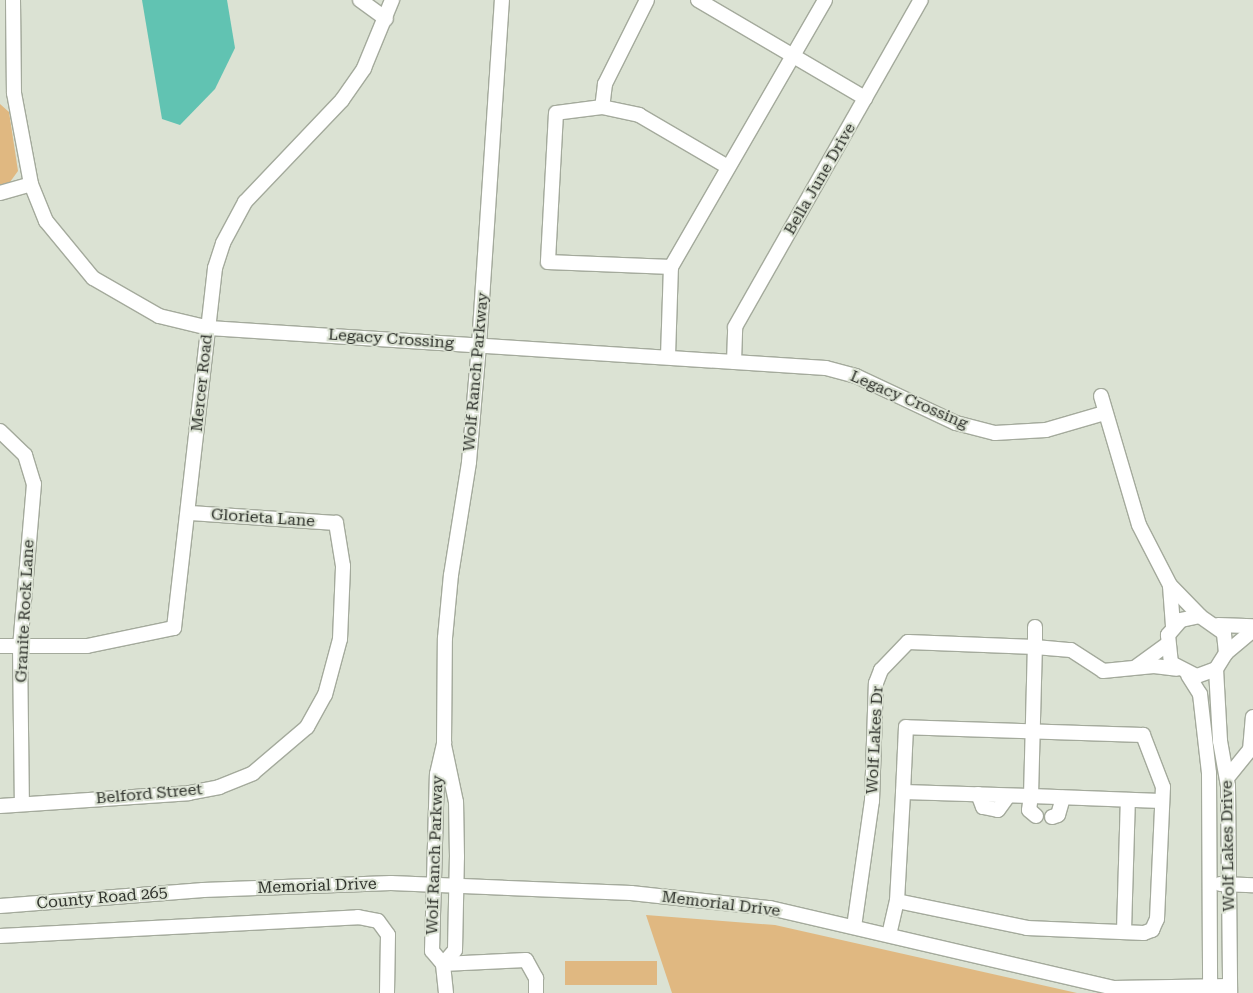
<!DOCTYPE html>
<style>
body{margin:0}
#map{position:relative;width:1253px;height:993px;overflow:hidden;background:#dbe2d3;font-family:"Roboto Serif",serif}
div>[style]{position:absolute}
.green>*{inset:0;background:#e0b881;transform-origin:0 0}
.water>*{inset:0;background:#61c3b2}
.roads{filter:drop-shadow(1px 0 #a4aa9c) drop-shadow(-1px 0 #a4aa9c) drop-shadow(0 1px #a4aa9c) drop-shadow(0 -1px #a4aa9c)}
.minor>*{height:14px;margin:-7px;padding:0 7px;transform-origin:7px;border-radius:7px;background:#fff}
span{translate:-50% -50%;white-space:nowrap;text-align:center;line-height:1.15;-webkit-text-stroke:4px #dbe2d3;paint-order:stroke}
.street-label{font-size:16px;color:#31342e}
</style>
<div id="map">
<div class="green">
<i style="clip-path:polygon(0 104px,9px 112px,18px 171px,10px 182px,0 185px)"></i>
<i style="clip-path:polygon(646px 915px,775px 925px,1077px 993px,672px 993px)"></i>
<i style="left:565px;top:961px;width:92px;height:24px"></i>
</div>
<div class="water">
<i style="clip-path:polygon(142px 0,227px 0,235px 48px,215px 89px,180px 125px,162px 119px)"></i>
</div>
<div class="roads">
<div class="minor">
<i style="left:13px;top:0;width:93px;rotate:89.4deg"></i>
<i style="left:14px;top:93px;width:93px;rotate:79.4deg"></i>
<i style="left:31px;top:184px;width:40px;rotate:68deg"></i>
<i style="left:46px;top:221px;width:74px;rotate:50.5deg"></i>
<i style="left:93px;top:278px;width:76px;rotate:29.9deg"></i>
<i style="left:159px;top:316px;width:51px;rotate:13.5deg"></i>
<i style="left:209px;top:328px;width:618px;rotate:3.71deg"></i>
<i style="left:826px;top:368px;width:31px;rotate:15deg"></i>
<i style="left:856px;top:376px;width:110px;rotate:25.2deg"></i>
<i style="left:956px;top:423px;width:40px;rotate:14.4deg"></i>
<i style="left:995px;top:433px;width:51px;rotate:-3.4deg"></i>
<i style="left:1046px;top:430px;width:60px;rotate:-16.3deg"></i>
<i style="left:360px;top:0;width:32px;rotate:36deg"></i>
<i style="left:647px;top:0;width:94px;rotate:116.6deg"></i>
<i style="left:605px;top:84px;width:23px;rotate:97deg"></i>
<i style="left:602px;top:107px;width:46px;rotate:172.6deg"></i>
<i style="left:556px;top:113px;width:149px;rotate:93.1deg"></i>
<i style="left:548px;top:262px;width:123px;rotate:2.3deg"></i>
<i style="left:671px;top:267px;width:308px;rotate:-60deg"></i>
<i style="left:698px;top:0;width:194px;rotate:30.4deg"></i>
<i style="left:602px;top:107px;width:38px;rotate:12deg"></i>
<i style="left:639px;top:115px;width:103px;rotate:30.3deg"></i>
<i style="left:0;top:193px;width:32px;rotate:-16deg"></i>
<i style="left:668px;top:356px;width:89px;rotate:-88.1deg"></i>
<i style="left:734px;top:362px;width:35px;rotate:-88deg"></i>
<i style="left:735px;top:327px;width:376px;rotate:-60.4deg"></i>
<i style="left:1101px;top:396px;width:134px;rotate:73.6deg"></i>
<i style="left:1139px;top:525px;width:68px;rotate:62.7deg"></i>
<i style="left:1170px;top:585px;width:43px;rotate:45.9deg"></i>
<i style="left:0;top:431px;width:35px;rotate:44deg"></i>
<i style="left:25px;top:455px;width:30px;rotate:73deg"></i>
<i style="left:34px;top:484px;width:164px;rotate:94.9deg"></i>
<i style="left:20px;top:647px;width:157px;rotate:89.3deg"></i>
<i style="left:1170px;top:586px;width:40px;rotate:85.7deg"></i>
<i style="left:1218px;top:625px;width:35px;rotate:2deg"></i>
<i style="left:0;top:646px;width:87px"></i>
<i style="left:87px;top:646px;width:89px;rotate:-11.7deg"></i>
<i style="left:174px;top:628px;width:362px;rotate:-83.5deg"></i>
<i style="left:215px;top:268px;width:26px;rotate:-72deg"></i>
<i style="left:223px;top:243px;width:47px;rotate:-61.8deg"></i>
<i style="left:245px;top:202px;width:141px;rotate:-46.4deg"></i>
<i style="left:342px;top:100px;width:39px;rotate:-55deg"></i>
<i style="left:364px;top:68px;width:74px;rotate:-67.6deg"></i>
<i style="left:1226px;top:653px;width:20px;rotate:-96deg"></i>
<i style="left:1224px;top:633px;width:29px;rotate:-145deg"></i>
<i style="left:1200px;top:616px;width:19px;rotate:168deg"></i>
<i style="left:1181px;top:620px;width:20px;rotate:131deg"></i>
<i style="left:1168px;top:635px;width:28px;rotate:84deg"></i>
<i style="left:1171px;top:663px;width:29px;rotate:27deg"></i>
<i style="left:1197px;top:676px;width:20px;rotate:-20deg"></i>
<i style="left:1216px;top:669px;width:19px;rotate:-58deg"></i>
<i style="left:1226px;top:653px;width:35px;rotate:-40deg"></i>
<i style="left:1136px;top:667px;width:37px;rotate:-36deg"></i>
<i style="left:1216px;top:669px;width:72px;rotate:86.8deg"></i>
<i style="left:1220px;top:741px;width:46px;rotate:79.9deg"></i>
<i style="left:1228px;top:786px;width:207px;rotate:89.4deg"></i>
<i style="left:1188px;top:675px;width:22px;rotate:58deg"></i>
<i style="left:1200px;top:694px;width:80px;rotate:83.5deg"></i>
<i style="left:1209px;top:773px;width:220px;rotate:89.7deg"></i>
<i style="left:1227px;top:778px;width:36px;rotate:-51deg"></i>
<i style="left:1250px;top:750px;width:33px;rotate:-85deg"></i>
<i style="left:978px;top:794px;width:14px;rotate:69deg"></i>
<i style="left:983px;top:807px;width:15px;rotate:11deg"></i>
<i style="left:998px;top:810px;width:17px;rotate:-54deg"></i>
<i style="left:0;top:806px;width:189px;rotate:-3.9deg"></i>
<i style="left:189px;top:793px;width:31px;rotate:-11deg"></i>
<i style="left:219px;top:787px;width:37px;rotate:-22deg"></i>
<i style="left:253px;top:773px;width:71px;rotate:-40.4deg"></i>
<i style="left:307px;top:727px;width:37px;rotate:-61deg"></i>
<i style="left:325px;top:695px;width:58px;rotate:-75deg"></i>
<i style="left:340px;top:639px;width:73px;rotate:-87.6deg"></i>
<i style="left:343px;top:566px;width:44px;rotate:-99.2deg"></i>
<i style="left:336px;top:523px;width:146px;rotate:-176.1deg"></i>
<i style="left:1036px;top:816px;width:9px;rotate:-139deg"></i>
<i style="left:1029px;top:810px;width:14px;rotate:-82deg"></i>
<i style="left:1031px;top:796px;width:130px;rotate:2.2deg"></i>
<i style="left:1052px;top:817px;width:6px;rotate:-18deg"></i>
<i style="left:1058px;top:815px;width:18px;rotate:-74deg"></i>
<i style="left:1220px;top:884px;width:33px;rotate:2deg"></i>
<i style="left:897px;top:901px;width:133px;rotate:11.7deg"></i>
<i style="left:1027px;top:928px;width:117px;rotate:2.4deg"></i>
<i style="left:1144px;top:933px;width:9px;rotate:-21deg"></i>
<i style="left:1152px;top:930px;width:12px;rotate:-66deg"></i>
<i style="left:1157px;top:919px;width:132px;rotate:-87.4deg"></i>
<i style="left:1163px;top:787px;width:56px;rotate:-111deg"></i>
<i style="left:1143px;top:735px;width:237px;rotate:-178.1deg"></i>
<i style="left:906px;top:727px;width:65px;rotate:92.6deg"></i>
<i style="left:0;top:906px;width:204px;rotate:-4.5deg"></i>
<i style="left:203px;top:890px;width:188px;rotate:-2.1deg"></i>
<i style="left:391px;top:883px;width:240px;rotate:2.4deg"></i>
<i style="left:631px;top:893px;width:140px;rotate:6.2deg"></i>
<i style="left:770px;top:908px;width:352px;rotate:13.1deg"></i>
<i style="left:1113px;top:988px;width:117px;rotate:-1deg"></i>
<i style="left:854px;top:927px;width:127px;rotate:-81.9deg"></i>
<i style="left:872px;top:801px;width:118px;rotate:-88.1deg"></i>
<i style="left:876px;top:683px;width:14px;rotate:-69deg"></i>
<i style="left:881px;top:670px;width:39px;rotate:-46deg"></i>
<i style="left:908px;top:642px;width:127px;rotate:2.3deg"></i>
<i style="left:1035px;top:647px;width:20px;rotate:-90deg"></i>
<i style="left:1124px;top:931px;width:131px;rotate:-88.3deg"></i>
<i style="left:889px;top:935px;width:35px;rotate:-77deg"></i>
<i style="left:897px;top:901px;width:109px;rotate:-86.8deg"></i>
<i style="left:903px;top:792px;width:128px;rotate:1.8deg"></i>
<i style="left:1031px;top:796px;width:149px;rotate:-88.5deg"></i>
<i style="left:1035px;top:647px;width:36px;rotate:5deg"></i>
<i style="left:1071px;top:650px;width:38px;rotate:33deg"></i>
<i style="left:1103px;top:671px;width:51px;rotate:-5.6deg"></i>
<i style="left:1154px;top:666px;width:23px;rotate:7deg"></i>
<i style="left:0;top:936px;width:359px;rotate:-3deg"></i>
<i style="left:358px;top:917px;width:20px;rotate:11deg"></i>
<i style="left:378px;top:921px;width:17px;rotate:54deg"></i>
<i style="left:388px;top:935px;width:58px;rotate:91deg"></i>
<i style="left:443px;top:964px;width:18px;rotate:-49deg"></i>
<i style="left:455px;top:950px;width:93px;rotate:-88.8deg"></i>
<i style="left:457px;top:857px;width:55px;rotate:-91deg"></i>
<i style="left:456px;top:802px;width:58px;rotate:-101.9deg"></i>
<i style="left:443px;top:964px;width:83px;rotate:-2.8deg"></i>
<i style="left:526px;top:960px;width:21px;rotate:61deg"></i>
<i style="left:536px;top:978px;width:15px;rotate:90deg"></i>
<i style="left:446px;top:993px;width:29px;rotate:-96deg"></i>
<i style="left:443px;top:964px;width:17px;rotate:-130deg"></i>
<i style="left:432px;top:951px;width:177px;rotate:-88.4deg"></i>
<i style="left:437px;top:774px;width:32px;rotate:-77deg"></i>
<i style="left:444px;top:743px;width:105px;rotate:-89.5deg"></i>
<i style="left:445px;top:638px;width:63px;rotate:-84.6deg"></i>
<i style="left:451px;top:575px;width:114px;rotate:-80.9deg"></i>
<i style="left:469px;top:462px;width:117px;rotate:-85.1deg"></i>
<i style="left:479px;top:345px;width:346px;rotate:-86.2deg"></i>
</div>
</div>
<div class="street-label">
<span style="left:820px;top:179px;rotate:-60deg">Bella June Drive</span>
<span style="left:391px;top:339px;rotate:4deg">Legacy Crossing</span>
<span style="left:476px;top:372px;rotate:-85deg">Wolf Ranch Parkway</span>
<span style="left:202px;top:383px;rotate:-84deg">Mercer Road</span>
<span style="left:909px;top:400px;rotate:23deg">Legacy Crossing</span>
<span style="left:263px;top:518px;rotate:4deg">Glorieta Lane</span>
<span style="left:25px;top:611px;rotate:-87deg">Granite Rock Lane</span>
<span style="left:875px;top:740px;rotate:-87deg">Wolf Lakes Dr</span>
<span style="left:149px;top:794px;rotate:-5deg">Belford Street</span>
<span style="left:1228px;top:846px;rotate:-91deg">Wolf Lakes Drive</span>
<span style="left:435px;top:855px;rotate:-88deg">Wolf Ranch Parkway</span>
<span style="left:317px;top:886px;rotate:-2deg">Memorial Drive</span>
<span style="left:102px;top:898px;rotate:-5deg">County Road 265</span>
<span style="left:721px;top:904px;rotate:7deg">Memorial Drive</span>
</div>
</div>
